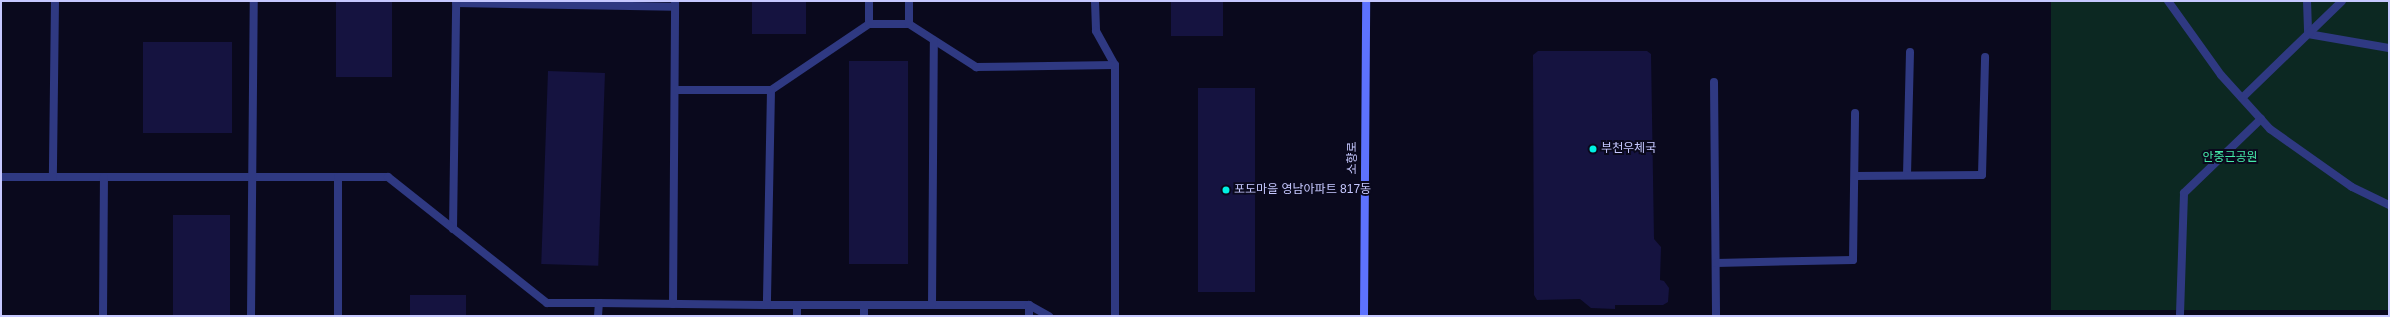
<!DOCTYPE html>
<meta charset="utf-8">
<style>
body{margin:0}
#map{position:relative;width:2390px;height:317px;overflow:hidden;background:#0a091d;font-family:Arial,"Noto Sans KR",sans-serif}
div>[style]{position:absolute}
.green>*{inset:0;background:#0c2822;transform-origin:0 0}
.building>*{inset:0;background:#151340;transform-origin:0 0}
.lane>*{height:8px;margin:-4px;padding:0 4px;transform-origin:4px;border-radius:4px;background:#2f3982}
.street>*{height:8px;margin:-4px;padding:0 4px;transform-origin:4px;border-radius:4px;background:#2f3982}
.secondary>*{height:8px;margin:-4px;padding:0 4px;transform-origin:4px;border-radius:4px;background:#5d72ff}
.dots>*{width:11px;height:11px;translate:-50% -50%;box-sizing:border-box;border:2px solid #0a091d;border-radius:50%}
span{translate:-50% -50%;white-space:nowrap;text-align:center;line-height:1.15;-webkit-text-stroke:4px #0a091d;paint-order:stroke}
.poi-label{font-size:12px;color:#c6c8ff}
.left{translate:0 -50%;text-align:left}
.street-label{font-size:12px;color:#c6c8ff}
.park-label{font-size:12px;color:#45eba8}
.frame{position:absolute;inset:0;border:2px solid #c6c8ff;pointer-events:none}
</style>
<div id="map">
<div class="green">
<i style="left:2051px;top:1px;width:338px;height:309px"></i>
</div>
<div class="building">
<i style="left:336px;top:1px;width:56px;height:76px"></i>
<i style="left:752px;top:1px;width:54px;height:33px"></i>
<i style="left:1171px;top:1px;width:52px;height:35px"></i>
<i style="left:232px;top:42px;width:91px;height:89px;rotate:90deg"></i>
<i style="clip-path:polygon(1538px 51px,1647px 51px,1651px 54px,1654px 239px,1661px 247px,1660px 280px,1664px 281px,1669px 288px,1668px 302px,1663px 305px,1615px 305px,1615px 309px,1591px 308px,1580px 299px,1537px 300px,1534px 295px,1533px 55px)"></i>
<i style="left:849px;top:61px;width:59px;height:203px"></i>
<i style="left:548px;top:71px;width:57px;height:193px;rotate:2deg"></i>
<i style="left:1198px;top:88px;width:57px;height:204px"></i>
<i style="left:173px;top:215px;width:57px;height:101px"></i>
<i style="left:466px;top:295px;width:21px;height:56px;rotate:90deg"></i>
</div>
<div class="lane">
<i style="left:55px;top:1px;width:176px;rotate:90.7deg"></i>
<i style="left:53px;top:177px;width:285px"></i>
<i style="left:869px;top:1px;width:23px;rotate:90deg"></i>
<i style="left:869px;top:24px;width:118px;rotate:146deg"></i>
<i style="left:771px;top:90px;width:215px;rotate:91.1deg"></i>
<i style="left:767px;top:305px;width:262px"></i>
<i style="left:1029px;top:305px;width:23px;rotate:29deg"></i>
<i style="left:1095px;top:1px;width:30px;rotate:88deg"></i>
<i style="left:1096px;top:31px;width:39px;rotate:61deg"></i>
<i style="left:1115px;top:65px;width:251px;rotate:90deg"></i>
<i style="left:456px;top:3px;width:219px;rotate:1deg"></i>
<i style="left:869px;top:24px;width:40px"></i>
<i style="left:909px;top:24px;width:80px;rotate:32.7deg"></i>
<i style="left:976px;top:67px;width:139px;rotate:-0.8deg"></i>
<i style="left:909px;top:24px;width:23px;rotate:-90deg"></i>
<i style="left:1714px;top:82px;width:234px;rotate:89.5deg"></i>
<i style="left:675px;top:90px;width:96px"></i>
<i style="left:1907px;top:175px;width:123px;rotate:-88.6deg"></i>
<i style="left:1855px;top:176px;width:127px;rotate:-0.5deg"></i>
<i style="left:1982px;top:175px;width:118px;rotate:-88.5deg"></i>
<i style="left:1px;top:177px;width:52px"></i>
<i style="left:453px;top:229px;width:228px;rotate:-89.2deg"></i>
<i style="left:1716px;top:263px;width:137px;rotate:-1.3deg"></i>
<i style="left:1853px;top:260px;width:147px;rotate:-89.2deg"></i>
<i style="left:673px;top:304px;width:303px;rotate:-89.6deg"></i>
<i style="left:932px;top:305px;width:264px;rotate:-89.6deg"></i>
<i style="left:1029px;top:305px;width:11px;rotate:90deg"></i>
<i style="left:103px;top:316px;width:139px;rotate:-89.6deg"></i>
<i style="left:251px;top:316px;width:315px;rotate:-89.5deg"></i>
<i style="left:338px;top:316px;width:139px;rotate:-90deg"></i>
<i style="left:338px;top:177px;width:50px"></i>
<i style="left:388px;top:177px;width:203px;rotate:38.4deg"></i>
<i style="left:547px;top:303px;width:52px"></i>
<i style="left:598px;top:316px;width:13px;rotate:-86deg"></i>
<i style="left:599px;top:303px;width:168px;rotate:0.7deg"></i>
<i style="left:797px;top:316px;width:11px;rotate:-90deg"></i>
<i style="left:864px;top:316px;width:11px;rotate:-90deg"></i>
</div>
<div class="street">
<i style="left:2168px;top:1px;width:91px;rotate:54.4deg"></i>
<i style="left:2221px;top:75px;width:73px;rotate:47.8deg"></i>
<i style="left:2270px;top:129px;width:100px;rotate:35.3deg"></i>
<i style="left:2352px;top:187px;width:41px;rotate:25.9deg"></i>
<i style="left:2307px;top:1px;width:33px;rotate:88deg"></i>
<i style="left:2308px;top:34px;width:82px;rotate:9.8deg"></i>
<i style="left:2242px;top:98px;width:139px;rotate:-44.1deg"></i>
<i style="left:2180px;top:314px;width:121px;rotate:-88.1deg"></i>
<i style="left:2184px;top:193px;width:107px;rotate:-43.9deg"></i>
</div>
<div class="secondary">
<i style="left:1364px;top:316px;width:315px;rotate:-89.6deg"></i>
</div>
<div class="dots">
<i style="left:1593px;top:149px;background:#00f1e3"></i>
<i style="left:1226px;top:190px;background:#00f1e3"></i>
</div>
<div class="poi-label">
<span class="left" style="left:1601px;top:149px">부천우체국</span>
<span class="left" style="left:1234px;top:190px">포도마을 영남아파트 817동</span>
</div>
<div class="street-label">
<span style="left:1353px;top:158px;rotate:-90deg">소향로</span>
</div>
<div class="park-label">
<span style="left:2230px;top:158px">안중근공원</span>
</div>
<div class="frame"></div>
</div>
